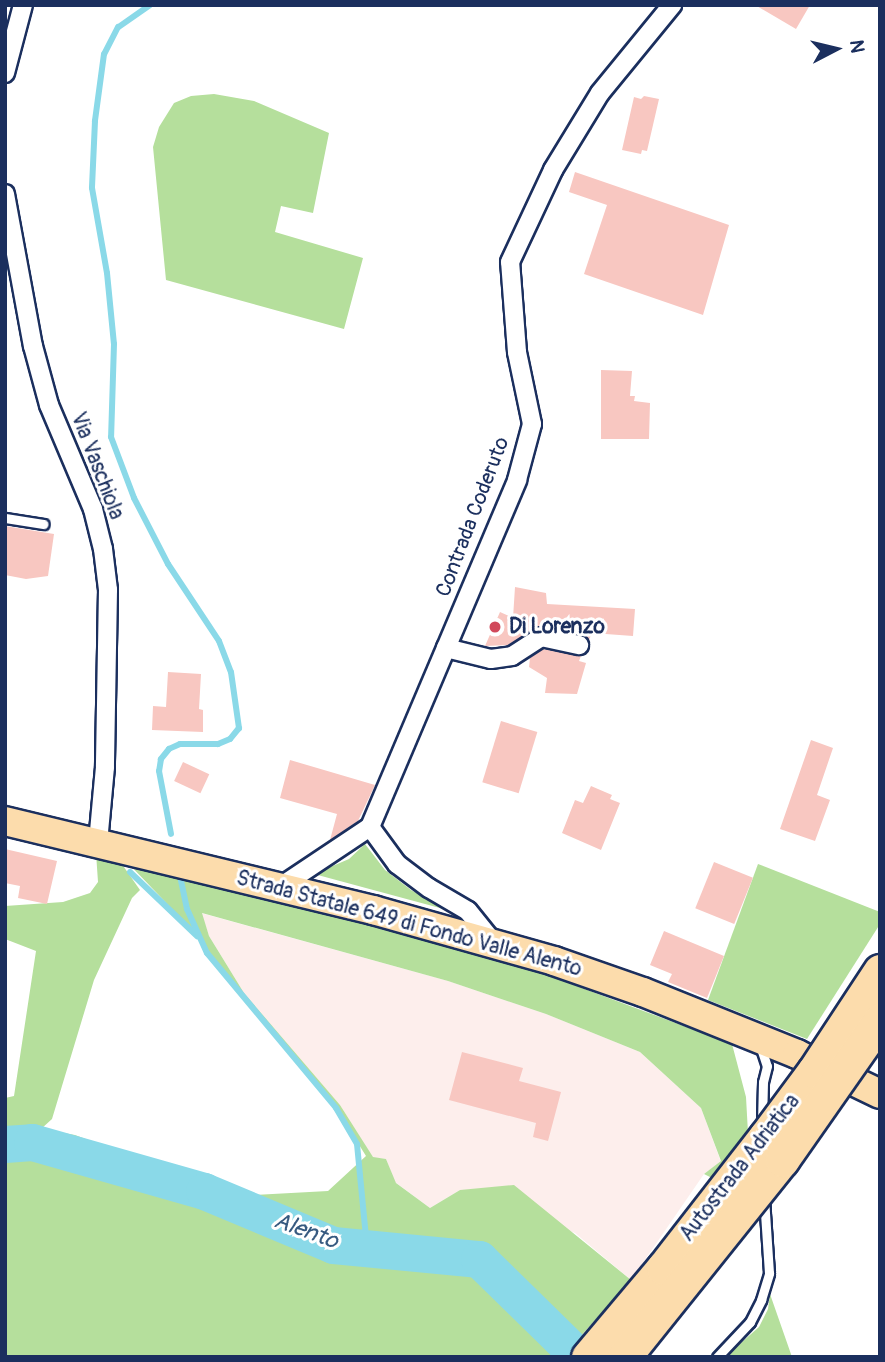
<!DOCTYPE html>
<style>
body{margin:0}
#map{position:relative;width:885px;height:1362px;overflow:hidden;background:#fff;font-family:Pangolin,sans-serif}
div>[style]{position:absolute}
.built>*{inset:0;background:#fdeeec}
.green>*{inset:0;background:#b5df9c}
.stream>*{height:6px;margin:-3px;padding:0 3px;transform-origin:3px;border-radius:3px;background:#8ad9e8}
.river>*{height:37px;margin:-18.5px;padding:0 18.5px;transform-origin:18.5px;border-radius:18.5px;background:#8ad9e8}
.building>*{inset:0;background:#f8c7c1;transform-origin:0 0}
.roads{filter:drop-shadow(2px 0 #1b2f5e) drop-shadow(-2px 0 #1b2f5e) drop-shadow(0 2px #1b2f5e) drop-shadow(0 -2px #1b2f5e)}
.service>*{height:9px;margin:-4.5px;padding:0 4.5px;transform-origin:4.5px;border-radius:4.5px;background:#fff}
.minor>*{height:18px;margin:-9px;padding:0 9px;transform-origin:9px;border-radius:9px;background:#fff}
.primary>*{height:28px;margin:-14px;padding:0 14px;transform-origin:14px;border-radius:14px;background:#fcdcac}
.bridges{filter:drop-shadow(2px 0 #1b2f5e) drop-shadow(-2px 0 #1b2f5e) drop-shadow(0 2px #1b2f5e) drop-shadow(0 -2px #1b2f5e)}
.motorway-bridge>*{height:33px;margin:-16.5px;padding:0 16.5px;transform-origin:16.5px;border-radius:16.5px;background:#fcdcac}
.dots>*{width:19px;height:19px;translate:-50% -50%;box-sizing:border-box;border:4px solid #fff;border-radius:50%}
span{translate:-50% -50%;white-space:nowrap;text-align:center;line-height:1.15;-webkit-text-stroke:6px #fff;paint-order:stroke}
.street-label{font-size:21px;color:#1b2f5e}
.poi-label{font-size:21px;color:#1b2f5e;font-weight:700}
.left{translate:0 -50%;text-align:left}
.water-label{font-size:23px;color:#375a80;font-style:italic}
.frame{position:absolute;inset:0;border:7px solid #1b2f5e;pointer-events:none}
.north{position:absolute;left:801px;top:14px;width:70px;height:70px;-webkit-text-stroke:5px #fff;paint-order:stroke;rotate:83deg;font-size:19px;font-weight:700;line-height:28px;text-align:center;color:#1b2f5e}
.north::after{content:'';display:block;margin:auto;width:24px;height:32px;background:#1b2f5e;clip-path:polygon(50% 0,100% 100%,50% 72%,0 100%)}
</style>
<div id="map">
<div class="built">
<i style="clip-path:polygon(201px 913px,448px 981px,546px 1014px,640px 1052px,701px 1108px,721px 1162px,704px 1174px,631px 1280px,575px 1233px,460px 1190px,430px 1208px,395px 1182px,386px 1159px,373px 1158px,340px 1105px,244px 993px,209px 936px)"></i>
</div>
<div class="green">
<i style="clip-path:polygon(214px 94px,254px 101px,329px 133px,313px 213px,281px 206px,275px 232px,363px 258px,344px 329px,166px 280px,153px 147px,159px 127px,174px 103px,191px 96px)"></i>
<i style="clip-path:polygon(365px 844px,385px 870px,411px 890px,451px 911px,314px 874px,349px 859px)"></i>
<i style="clip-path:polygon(96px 853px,119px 860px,140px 890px,132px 898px,94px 980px,52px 1119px,41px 1129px,75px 1135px,206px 1184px,252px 1195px,328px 1191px,366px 1156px,330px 1098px,208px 951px,187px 903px,182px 875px,531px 969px,732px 1044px,746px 1097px,748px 1133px,712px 1178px,704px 1174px,721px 1161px,701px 1108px,640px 1052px,546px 1014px,448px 981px,202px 913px,209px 936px,244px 993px,340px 1105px,373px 1157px,386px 1159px,396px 1183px,430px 1208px,460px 1190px,514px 1185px,631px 1280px,562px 1357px,5px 1357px,5px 1150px,21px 1149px,32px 1137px,5px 1139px,5px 1098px,14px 1096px,36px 951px,5px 939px,5px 906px,63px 902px,90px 893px,98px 882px)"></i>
<i style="clip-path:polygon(126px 861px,178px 874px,186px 907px,199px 937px)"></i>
<i style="clip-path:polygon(758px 864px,880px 912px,880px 924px,807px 1039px,708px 1000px)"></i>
<i style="clip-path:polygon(770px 1294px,792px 1357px,725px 1357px,759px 1327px,768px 1309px)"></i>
</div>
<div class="stream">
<i style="left:150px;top:5px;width:39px;rotate:145deg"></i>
<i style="left:118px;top:27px;width:30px;rotate:117deg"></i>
<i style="left:104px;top:54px;width:68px;rotate:97.7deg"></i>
<i style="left:95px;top:121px;width:67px;rotate:92.6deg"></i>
<i style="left:92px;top:188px;width:86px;rotate:80deg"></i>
<i style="left:107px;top:273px;width:71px;rotate:84.4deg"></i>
<i style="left:114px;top:344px;width:93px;rotate:91.8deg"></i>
<i style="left:111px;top:437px;width:65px;rotate:69.3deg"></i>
<i style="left:134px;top:498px;width:74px;rotate:62.7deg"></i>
<i style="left:168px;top:564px;width:92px;rotate:56.5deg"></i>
<i style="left:219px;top:641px;width:33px;rotate:69deg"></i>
<i style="left:231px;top:672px;width:57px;rotate:81.9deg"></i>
<i style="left:239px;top:728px;width:14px;rotate:129deg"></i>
<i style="left:230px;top:739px;width:13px;rotate:157deg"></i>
<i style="left:218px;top:744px;width:38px;rotate:180deg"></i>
<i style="left:180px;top:744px;width:12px;rotate:156deg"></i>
<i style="left:169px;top:749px;width:13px;rotate:129deg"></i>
<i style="left:161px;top:759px;width:12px;rotate:99deg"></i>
<i style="left:159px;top:771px;width:64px;rotate:79.2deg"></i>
<i style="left:130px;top:872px;width:93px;rotate:43.7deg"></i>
<i style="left:180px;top:876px;width:34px;rotate:78deg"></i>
<i style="left:187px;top:909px;width:48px;rotate:65.6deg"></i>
<i style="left:207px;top:953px;width:202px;rotate:50.2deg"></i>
<i style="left:336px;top:1108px;width:42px;rotate:59.7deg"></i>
<i style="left:357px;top:1144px;width:104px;rotate:84.5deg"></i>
</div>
<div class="river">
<i style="left:5px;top:1144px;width:27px;rotate:-4deg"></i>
<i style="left:32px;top:1142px;width:179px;rotate:15.9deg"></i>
<i style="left:204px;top:1191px;width:140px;rotate:22.7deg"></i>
<i style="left:333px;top:1245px;width:147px;rotate:5.5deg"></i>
<i style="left:479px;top:1259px;width:140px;rotate:44.4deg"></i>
</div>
<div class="building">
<i style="clip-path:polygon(755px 5px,810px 5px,796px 29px)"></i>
<i style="clip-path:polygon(644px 96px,659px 99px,647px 151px,642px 150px,641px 154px,622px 150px,634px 97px,641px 99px)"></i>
<i style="clip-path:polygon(575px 172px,729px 225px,703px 315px,584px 274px,607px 205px,569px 192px)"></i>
<i style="clip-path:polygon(601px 370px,632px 371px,630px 396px,635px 396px,634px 401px,650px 403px,649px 439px,601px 439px)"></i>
<i style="clip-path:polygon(5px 526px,54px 534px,48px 576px,26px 579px,5px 575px)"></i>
<i style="clip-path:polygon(515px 587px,546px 593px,547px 604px,635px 609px,633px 636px,592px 633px,589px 640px,581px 634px,539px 626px,508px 645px,485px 646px,500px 612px,513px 618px)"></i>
<i style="clip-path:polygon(543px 649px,581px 656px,579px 661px,586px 663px,577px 694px,545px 693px,547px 678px,529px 667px,530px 658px)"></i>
<i style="clip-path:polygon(168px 672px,201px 674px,199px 709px,203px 710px,203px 732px,152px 730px,153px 706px,166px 707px)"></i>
<i style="left:501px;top:721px;width:38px;height:64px;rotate:17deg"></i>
<i style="clip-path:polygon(811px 740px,833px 748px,817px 795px,830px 800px,815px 841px,780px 829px)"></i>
<i style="clip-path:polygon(290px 760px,375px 785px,358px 821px,330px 840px,337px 814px,280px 798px)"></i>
<i style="left:183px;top:762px;width:29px;height:21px;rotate:25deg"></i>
<i style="clip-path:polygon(591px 786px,612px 795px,610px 799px,620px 803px,601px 850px,562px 833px,575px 800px,583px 803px)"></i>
<i style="clip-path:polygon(5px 849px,57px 861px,47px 904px,18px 898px,20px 886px,5px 883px)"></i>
<i style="left:714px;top:862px;width:42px;height:50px;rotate:22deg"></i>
<i style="clip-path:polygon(664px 931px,724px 956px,707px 998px,668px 982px,672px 974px,650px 965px)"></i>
<i style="clip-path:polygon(462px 1052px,523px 1068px,519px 1081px,561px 1092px,548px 1141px,533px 1137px,536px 1123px,449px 1100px)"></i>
</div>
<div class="roads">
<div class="service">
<i style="left:5px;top:518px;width:39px;rotate:9deg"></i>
<i style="left:760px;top:1045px;width:22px;rotate:72deg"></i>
<i style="left:767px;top:1066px;width:16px;rotate:104deg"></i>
<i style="left:763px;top:1082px;width:42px;rotate:91.4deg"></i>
<i style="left:717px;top:1357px;width:48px;rotate:-46.7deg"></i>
<i style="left:750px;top:1322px;width:25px;rotate:-63deg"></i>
<i style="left:761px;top:1300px;width:28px;rotate:-73deg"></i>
<i style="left:769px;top:1273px;width:76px;rotate:-93.8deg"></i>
</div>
<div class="minor">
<i style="left:5px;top:73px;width:70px;rotate:-75.2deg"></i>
<i style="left:5px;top:194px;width:155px;rotate:79.6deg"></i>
<i style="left:33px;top:346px;width:61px;rotate:74.8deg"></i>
<i style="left:49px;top:405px;width:113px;rotate:67.1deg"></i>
<i style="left:93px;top:509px;width:41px;rotate:76deg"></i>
<i style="left:103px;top:549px;width:41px;rotate:83deg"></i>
<i style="left:108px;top:590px;width:177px;rotate:91deg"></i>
<i style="left:105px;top:767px;width:75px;rotate:95.3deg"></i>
<i style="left:446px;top:648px;width:46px;rotate:13.7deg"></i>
<i style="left:491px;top:659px;width:21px;rotate:-8deg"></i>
<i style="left:512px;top:656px;width:35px;rotate:-33deg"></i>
<i style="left:541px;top:637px;width:39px;rotate:12deg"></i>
<i style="left:370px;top:827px;width:46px;rotate:53.9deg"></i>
<i style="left:397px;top:864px;width:40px;rotate:37deg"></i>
<i style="left:429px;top:888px;width:45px;rotate:30.5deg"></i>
<i style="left:468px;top:911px;width:40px;rotate:51deg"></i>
<i style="left:280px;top:887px;width:108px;rotate:-33.7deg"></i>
<i style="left:370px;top:827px;width:377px;rotate:-67deg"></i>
<i style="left:517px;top:480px;width:58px;rotate:-75deg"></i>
<i style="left:532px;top:424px;width:74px;rotate:-101.8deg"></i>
<i style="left:517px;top:352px;width:90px;rotate:-94.4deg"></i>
<i style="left:510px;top:262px;width:102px;rotate:-64.9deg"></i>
<i style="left:553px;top:170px;width:90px;rotate:-58.6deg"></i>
<i style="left:600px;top:93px;width:114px;rotate:-50.7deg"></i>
</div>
<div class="primary">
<i style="left:5px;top:821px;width:379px;rotate:13.6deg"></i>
<i style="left:373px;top:910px;width:188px;rotate:15.7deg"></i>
<i style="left:554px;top:961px;width:94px;rotate:19.2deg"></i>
<i style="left:643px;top:992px;width:166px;rotate:21.9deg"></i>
<i style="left:797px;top:1054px;width:92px;rotate:25.7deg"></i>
</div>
</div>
<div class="bridges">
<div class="motorway-bridge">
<i style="left:588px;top:1357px;width:116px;rotate:-49.9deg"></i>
<i style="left:663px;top:1268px;width:166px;rotate:-52.1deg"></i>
<i style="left:765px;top:1137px;width:82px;rotate:-53.4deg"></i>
<i style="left:814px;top:1071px;width:120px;rotate:-56.6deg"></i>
<i style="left:624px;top:1357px;width:253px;rotate:-51.3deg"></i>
<i style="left:782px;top:1160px;width:171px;rotate:-55deg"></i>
</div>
</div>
<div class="dots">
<i style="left:495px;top:627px;background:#d1495b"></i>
</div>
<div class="street-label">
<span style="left:97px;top:466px;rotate:69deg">Via Vaschiola</span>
<span style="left:473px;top:517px;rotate:-69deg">Contrada Coderuto</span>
<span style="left:409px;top:924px;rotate:15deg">Strada Statale 649 di Fondo Valle Alento</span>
<span style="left:740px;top:1168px;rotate:-52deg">Autostrada Adriatica</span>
</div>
<div class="poi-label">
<span class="left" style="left:509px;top:627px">Di Lorenzo</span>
</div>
<div class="water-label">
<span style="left:306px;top:1231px;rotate:20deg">Alento</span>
</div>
<div class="frame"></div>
<div class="north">N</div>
</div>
